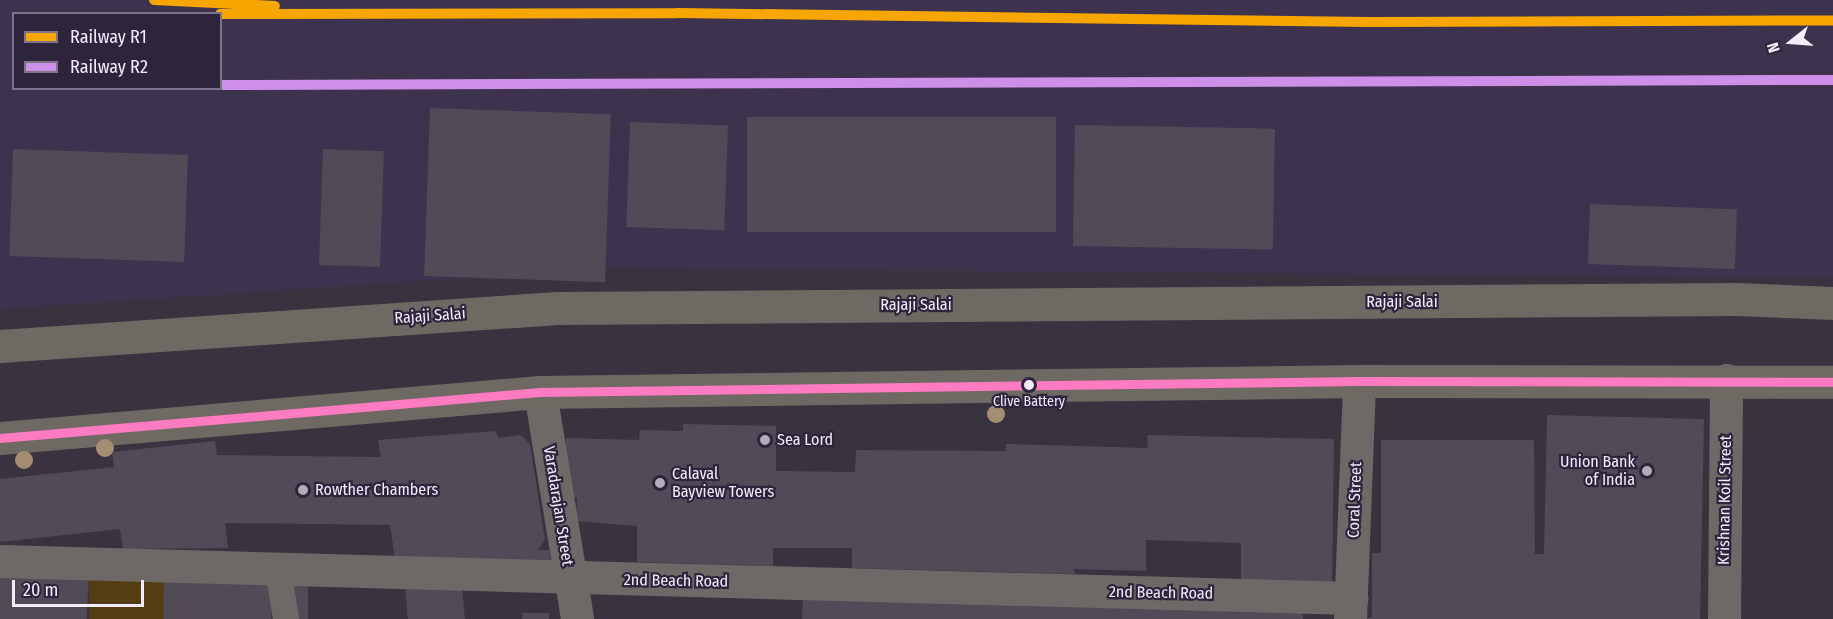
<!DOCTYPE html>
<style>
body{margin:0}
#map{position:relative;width:1833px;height:619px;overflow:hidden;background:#393340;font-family:"Fira Sans Condensed",sans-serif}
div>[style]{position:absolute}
.built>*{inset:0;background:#3e334e}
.green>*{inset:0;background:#543d13;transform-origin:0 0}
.building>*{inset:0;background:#504b56;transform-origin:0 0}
.service>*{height:26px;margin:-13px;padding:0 13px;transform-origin:13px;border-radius:13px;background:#6e6966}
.minor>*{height:33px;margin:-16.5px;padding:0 16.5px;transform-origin:16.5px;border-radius:16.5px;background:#6e6966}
.primary>*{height:33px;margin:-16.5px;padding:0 16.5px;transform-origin:16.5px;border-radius:16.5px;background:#6f6963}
.bus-1>*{height:9px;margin:-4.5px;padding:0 4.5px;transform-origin:4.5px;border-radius:4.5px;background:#fe7ac1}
.rail-1>*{height:10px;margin:-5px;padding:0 5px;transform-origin:5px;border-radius:5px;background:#f7a600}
.rail-2>*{height:10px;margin:-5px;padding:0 5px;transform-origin:5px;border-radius:5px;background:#ce8fe9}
.trees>*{width:18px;height:18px;margin:-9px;border-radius:50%;background:#a48d72}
.dots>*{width:16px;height:16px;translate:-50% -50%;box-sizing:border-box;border:3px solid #2e243b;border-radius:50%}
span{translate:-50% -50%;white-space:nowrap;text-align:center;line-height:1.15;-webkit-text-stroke:4.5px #2e243b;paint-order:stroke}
.bus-label{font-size:14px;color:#f2ecfb}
.street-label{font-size:16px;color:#f2ecfb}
.poi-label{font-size:16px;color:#f2ecfb}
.left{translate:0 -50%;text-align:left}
.right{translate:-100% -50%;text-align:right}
.legend{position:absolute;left:12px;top:12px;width:210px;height:78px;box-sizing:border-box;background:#2e243b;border:2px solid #7c7488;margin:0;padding:8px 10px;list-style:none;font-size:18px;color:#f2ecfb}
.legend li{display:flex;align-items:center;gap:12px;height:30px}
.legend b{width:30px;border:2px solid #7c7488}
.north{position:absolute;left:1761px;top:12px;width:60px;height:60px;-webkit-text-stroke:4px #2e243b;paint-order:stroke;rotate:253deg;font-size:16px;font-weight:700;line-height:24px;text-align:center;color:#f2ecfb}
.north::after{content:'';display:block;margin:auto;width:21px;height:27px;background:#f2ecfb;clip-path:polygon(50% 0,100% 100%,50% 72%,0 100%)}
.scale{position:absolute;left:12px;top:580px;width:132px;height:27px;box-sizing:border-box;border:3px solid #f2ecfb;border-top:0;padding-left:8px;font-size:18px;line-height:21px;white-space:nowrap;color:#f2ecfb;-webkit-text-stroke:4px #2e243b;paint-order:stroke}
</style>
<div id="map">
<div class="built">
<i style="clip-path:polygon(evenodd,0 0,1833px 0,1833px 278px,617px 268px,0 309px,0 0,14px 14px,220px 14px,220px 88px,14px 88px,14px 14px)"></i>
</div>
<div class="green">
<i style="left:89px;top:576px;width:75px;height:43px"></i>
</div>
<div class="building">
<i style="left:430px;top:108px;width:181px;height:168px;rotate:2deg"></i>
<i style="left:747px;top:117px;width:309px;height:115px"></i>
<i style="left:630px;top:122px;width:98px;height:105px;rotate:2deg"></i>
<i style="left:1075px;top:125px;width:200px;height:121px;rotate:1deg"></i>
<i style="left:13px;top:149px;width:175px;height:107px;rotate:2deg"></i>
<i style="left:323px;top:149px;width:61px;height:116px;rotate:2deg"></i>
<i style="left:1590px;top:204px;width:147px;height:60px;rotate:2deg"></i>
<i style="clip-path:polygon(1547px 415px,1704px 419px,1700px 619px,1365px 619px,1372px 617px,1372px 553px,1381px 553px,1381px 440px,1534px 440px,1535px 554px,1544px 554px)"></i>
<i style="clip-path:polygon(683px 424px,776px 426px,776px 471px,855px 472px,856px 450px,1006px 451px,1006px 444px,1148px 448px,1147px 435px,1334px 439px,1332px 587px,1241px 585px,1241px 543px,1146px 540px,1146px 571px,1074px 569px,1075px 574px,852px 568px,852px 548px,773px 548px,773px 566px,637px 562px,637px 526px,576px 521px,577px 498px,564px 497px,566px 438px,639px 440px,640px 430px,683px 431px)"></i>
<i style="clip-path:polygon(495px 431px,499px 438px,521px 435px,530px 444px,545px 540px,538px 550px,549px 550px,551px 566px,396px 567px,390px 525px,225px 523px,228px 548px,123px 549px,120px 529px,0 542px,0 479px,114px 467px,112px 452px,215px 441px,217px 455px,381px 457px,378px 440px)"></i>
<i style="left:0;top:571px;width:89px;height:48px;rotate:3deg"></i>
<i style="left:164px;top:576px;width:108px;height:43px;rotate:1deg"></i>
<i style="left:287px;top:576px;width:21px;height:43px"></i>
<i style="clip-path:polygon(404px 576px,461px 578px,465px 619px,408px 619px)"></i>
<i style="clip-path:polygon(803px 592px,1254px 612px,1254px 608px,1303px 610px,1303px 619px,802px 619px)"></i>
<i style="left:522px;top:613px;width:27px;height:6px"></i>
</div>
<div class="service">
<i style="left:278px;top:568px;width:52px;rotate:81.1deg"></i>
</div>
<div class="minor">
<i style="left:540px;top:392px;width:230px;rotate:80.7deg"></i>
<i style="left:0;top:561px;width:1352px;rotate:1.57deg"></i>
<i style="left:1350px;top:619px;width:238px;rotate:-87.8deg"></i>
<i style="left:1724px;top:619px;width:239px;rotate:-89.5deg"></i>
</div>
<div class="primary">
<i style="left:0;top:346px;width:559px;rotate:-3.9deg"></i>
<i style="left:558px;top:308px;width:1179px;rotate:-0.44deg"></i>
<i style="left:1737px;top:299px;width:96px;rotate:2.4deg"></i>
<i style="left:0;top:438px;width:542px;rotate:-4.87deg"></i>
<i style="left:540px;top:392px;width:819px;rotate:-0.77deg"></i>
<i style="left:1359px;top:381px;width:474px;rotate:0.1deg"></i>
</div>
<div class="bus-1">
<i style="left:0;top:438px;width:542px;rotate:-4.87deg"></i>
<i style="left:540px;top:392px;width:819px;rotate:-0.77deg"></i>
<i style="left:1359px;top:381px;width:474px;rotate:0.1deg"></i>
</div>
<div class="rail-1">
<i style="left:154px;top:0;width:121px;rotate:2.8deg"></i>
<i style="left:220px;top:14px;width:458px;rotate:-0.1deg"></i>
<i style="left:678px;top:13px;width:691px;rotate:0.75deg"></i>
<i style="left:1369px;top:22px;width:464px;rotate:-0.2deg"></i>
</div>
<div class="rail-2">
<i style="left:220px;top:85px;width:1613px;rotate:-0.18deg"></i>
</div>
<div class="trees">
<i style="left:996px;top:414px"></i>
<i style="left:105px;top:448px"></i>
<i style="left:24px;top:460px"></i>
</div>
<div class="dots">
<i style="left:1029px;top:385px;background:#f2ecfb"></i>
<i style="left:765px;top:440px;background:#b1abba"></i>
<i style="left:1647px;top:471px;background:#b1abba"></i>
<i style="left:660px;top:483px;background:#b1abba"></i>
<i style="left:303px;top:490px;background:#b1abba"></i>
</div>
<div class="bus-label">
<span style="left:1029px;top:402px">Clive Battery</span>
</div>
<div class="street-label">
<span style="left:1402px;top:302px">Rajaji Salai</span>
<span style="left:916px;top:305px">Rajaji Salai</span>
<span style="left:430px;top:316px;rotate:-4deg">Rajaji Salai</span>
<span style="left:1355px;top:500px;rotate:-88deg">Coral Street</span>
<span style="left:1725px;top:500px;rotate:-89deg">Krishnan Koil Street</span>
<span style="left:558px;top:506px;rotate:81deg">Varadarajan Street</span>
<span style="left:676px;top:581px;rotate:1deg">2nd Beach Road</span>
<span style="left:1161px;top:593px;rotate:1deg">2nd Beach Road</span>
</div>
<div class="poi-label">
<span class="left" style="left:777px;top:440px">Sea Lord</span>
<span class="right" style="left:1635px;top:471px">Union Bank<br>of India</span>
<span class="left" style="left:672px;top:483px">Calaval<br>Bayview Towers</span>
<span class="left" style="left:315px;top:490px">Rowther Chambers</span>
</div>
<ul class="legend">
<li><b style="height:8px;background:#f7a600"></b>Railway R1</li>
<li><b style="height:8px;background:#ce8fe9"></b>Railway R2</li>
</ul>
<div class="north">N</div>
<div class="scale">20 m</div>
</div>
